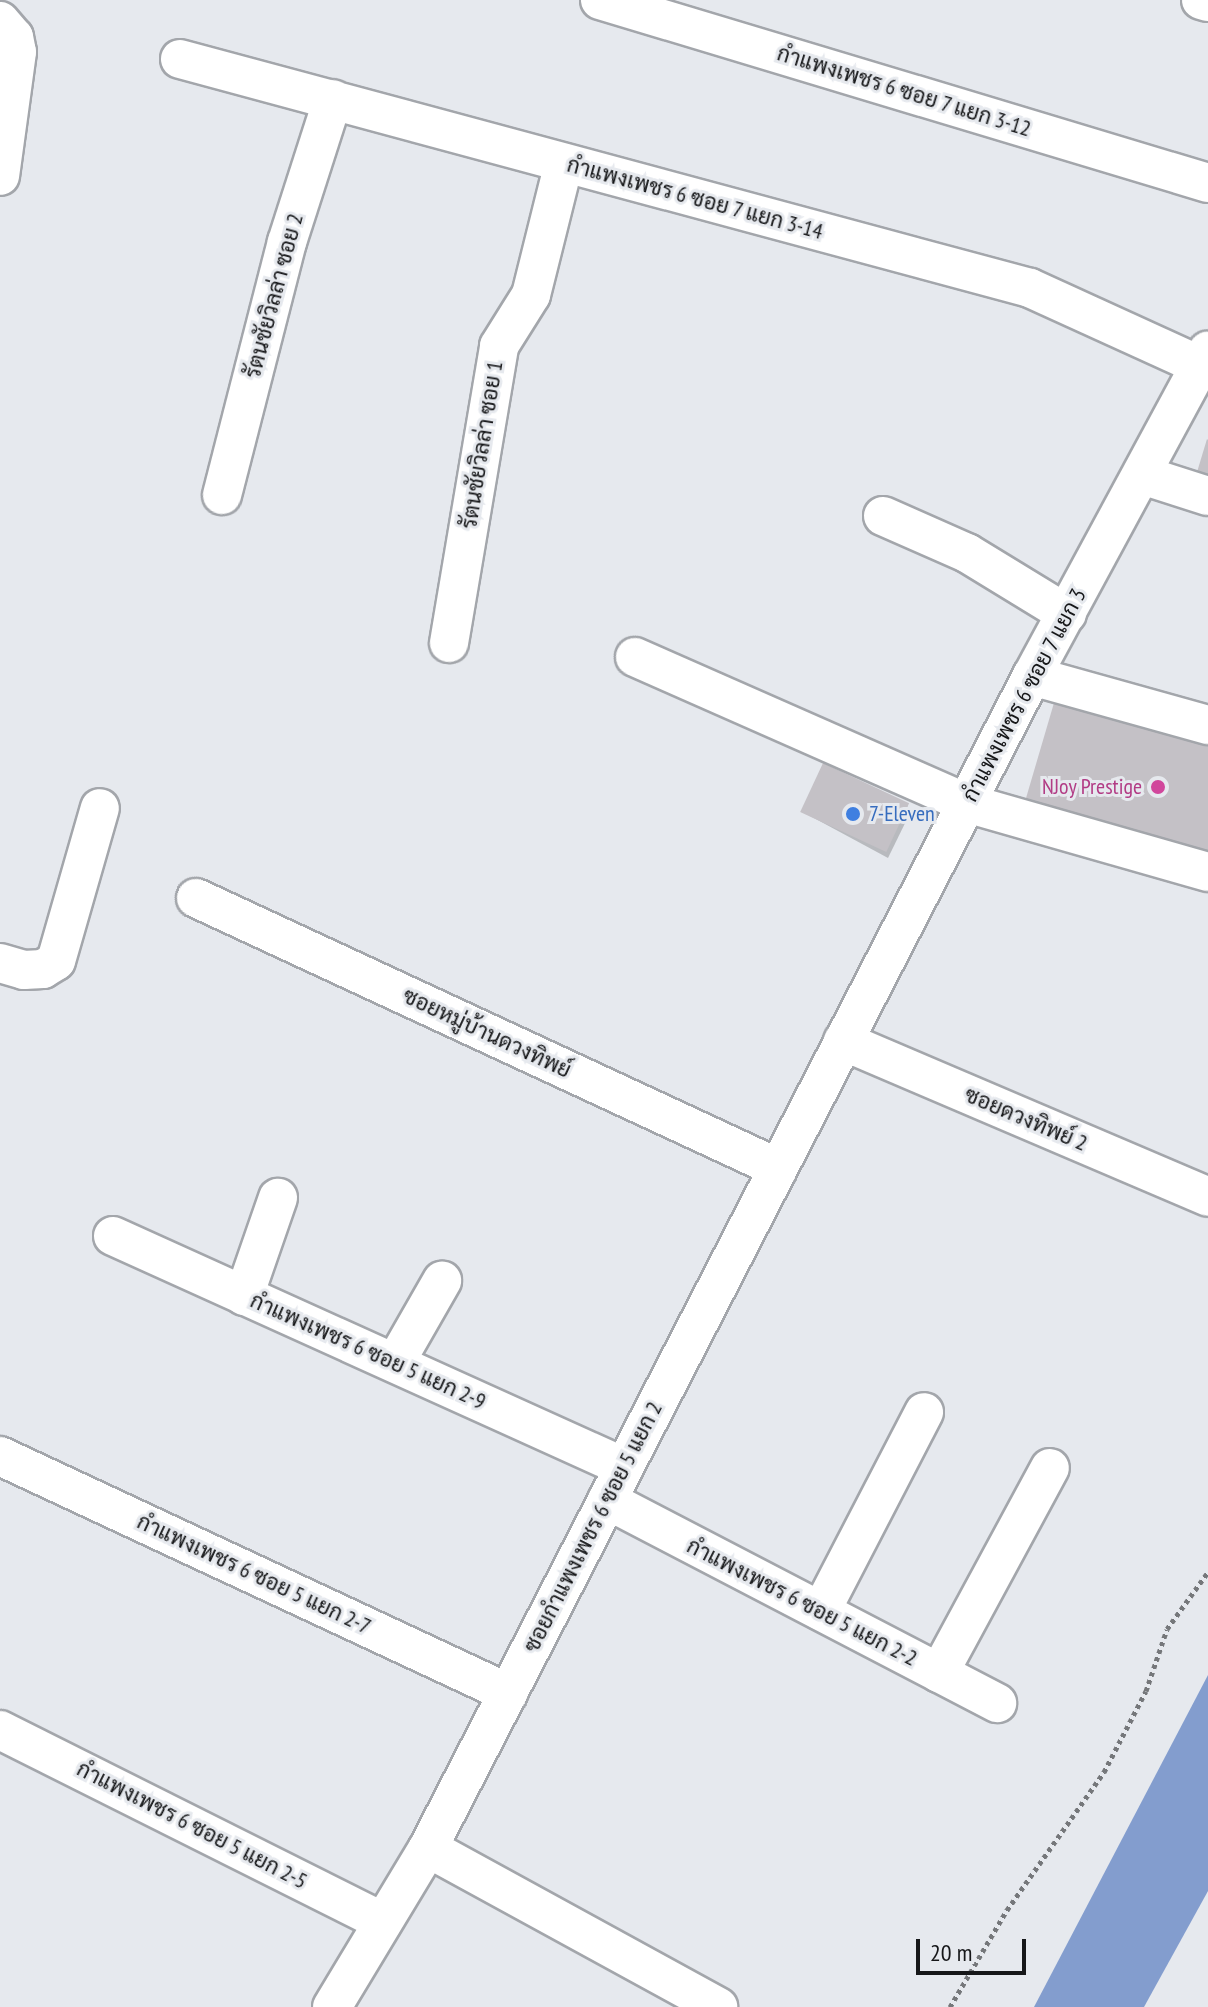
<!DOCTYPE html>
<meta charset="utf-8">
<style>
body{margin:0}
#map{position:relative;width:1208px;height:2007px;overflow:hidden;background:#e6e9ee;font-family:"PT Sans Narrow",Sarabun,sans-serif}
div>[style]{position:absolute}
.water>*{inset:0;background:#839dce}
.shadow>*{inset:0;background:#0003}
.building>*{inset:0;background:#c4c1c6;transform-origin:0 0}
.path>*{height:5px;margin-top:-2.5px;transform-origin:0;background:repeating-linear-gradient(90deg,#75777a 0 4px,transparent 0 8px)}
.roads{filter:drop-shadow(2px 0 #a3a6ab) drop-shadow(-2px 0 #a3a6ab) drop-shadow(0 2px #a3a6ab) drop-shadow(0 -2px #a3a6ab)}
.minor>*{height:38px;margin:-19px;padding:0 19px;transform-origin:19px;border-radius:19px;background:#fff}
.dots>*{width:22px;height:22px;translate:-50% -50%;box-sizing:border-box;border:4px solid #e6e9ee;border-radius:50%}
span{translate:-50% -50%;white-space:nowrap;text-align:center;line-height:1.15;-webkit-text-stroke:6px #e6e9ee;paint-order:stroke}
.street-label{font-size:22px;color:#161719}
.hotel-label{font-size:22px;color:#b23c85}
.right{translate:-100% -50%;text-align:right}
.shop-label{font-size:22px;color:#366cbe}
.left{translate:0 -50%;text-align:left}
.scale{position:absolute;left:916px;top:1939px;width:110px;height:36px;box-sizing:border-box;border:4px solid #161719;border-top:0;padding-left:10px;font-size:24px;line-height:28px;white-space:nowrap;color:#161719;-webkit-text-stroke:6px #e6e9ee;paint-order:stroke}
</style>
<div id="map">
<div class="water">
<i style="clip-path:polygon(1208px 1675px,1208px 1891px,1144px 2007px,1034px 2007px)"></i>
</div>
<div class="shadow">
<i style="clip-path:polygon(907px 806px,911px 811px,888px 858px,801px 811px)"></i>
</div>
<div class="building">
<i style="clip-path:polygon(1207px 439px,1208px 440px,1208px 486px,1194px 482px)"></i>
<i style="clip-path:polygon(1056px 696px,1208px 741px,1208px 859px,1024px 805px)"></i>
<i style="left:823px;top:763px;width:95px;height:54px;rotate:25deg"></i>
</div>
<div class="path">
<i style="left:950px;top:2007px;width:113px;rotate:-59.6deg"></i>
<i style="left:1007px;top:1910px;width:169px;rotate:-54.9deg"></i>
<i style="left:1104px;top:1772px;width:91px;rotate:-62.6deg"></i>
<i style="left:1146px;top:1691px;width:65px;rotate:-71.3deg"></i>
<i style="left:1167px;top:1629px;width:70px;rotate:-54.3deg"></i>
</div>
<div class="roads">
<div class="minor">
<i style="left:600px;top:0;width:635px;rotate:16.75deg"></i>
<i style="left:1201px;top:0;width:7px;rotate:16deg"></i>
<i style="left:0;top:21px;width:21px;rotate:49deg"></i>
<i style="left:14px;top:37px;width:15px;rotate:79deg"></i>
<i style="left:17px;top:52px;width:125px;rotate:97.8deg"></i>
<i style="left:180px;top:59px;width:880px;rotate:15.08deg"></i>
<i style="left:1030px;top:288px;width:186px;rotate:24.5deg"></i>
<i style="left:1142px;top:475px;width:69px;rotate:17.7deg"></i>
<i style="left:222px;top:495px;width:261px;rotate:-75.6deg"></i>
<i style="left:287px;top:242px;width:150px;rotate:-72.2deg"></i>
<i style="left:883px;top:516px;width:92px;rotate:23.8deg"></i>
<i style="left:967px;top:553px;width:117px;rotate:31.4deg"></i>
<i style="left:449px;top:643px;width:301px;rotate:-80.4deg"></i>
<i style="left:499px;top:346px;width:60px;rotate:-57.9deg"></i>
<i style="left:531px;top:295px;width:136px;rotate:-76deg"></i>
<i style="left:635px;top:657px;width:362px;rotate:23.8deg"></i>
<i style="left:966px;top:803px;width:252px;rotate:15.9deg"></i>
<i style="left:1032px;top:676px;width:183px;rotate:15.6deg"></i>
<i style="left:196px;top:898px;width:642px;rotate:24.89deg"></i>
<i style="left:0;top:963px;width:25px;rotate:16deg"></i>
<i style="left:24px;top:970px;width:19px;rotate:-3deg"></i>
<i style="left:43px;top:969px;width:15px;rotate:-32deg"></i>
<i style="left:56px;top:961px;width:159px;rotate:-74deg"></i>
<i style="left:843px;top:1041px;width:397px;rotate:23.1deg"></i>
<i style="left:113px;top:1236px;width:561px;rotate:24.33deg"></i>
<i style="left:244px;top:1296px;width:104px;rotate:-70.9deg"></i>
<i style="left:395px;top:1363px;width:95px;rotate:-60.2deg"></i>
<i style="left:0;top:1456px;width:561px;rotate:25.01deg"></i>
<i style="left:607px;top:1500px;width:440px;rotate:27.5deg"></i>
<i style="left:821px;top:1611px;width:224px;rotate:-62.6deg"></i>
<i style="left:939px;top:1673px;width:233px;rotate:-61.6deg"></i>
<i style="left:0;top:1730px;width:428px;rotate:26.6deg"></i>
<i style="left:428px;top:1848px;width:331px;rotate:28.7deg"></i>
<i style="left:332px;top:2007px;width:186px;rotate:-58.9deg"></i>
<i style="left:428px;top:1848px;width:1318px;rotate:-62.74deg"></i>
<i style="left:1032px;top:676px;width:370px;rotate:-61.6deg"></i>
</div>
</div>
<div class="dots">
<i style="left:1158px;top:787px;background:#d1479c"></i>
<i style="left:853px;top:814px;background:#3f7fe0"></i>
</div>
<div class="street-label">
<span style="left:904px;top:91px;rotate:17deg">กำแพงเพชร 6 ซอย 7 แยก 3-12</span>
<span style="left:695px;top:198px;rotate:15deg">กำแพงเพชร 6 ซอย 7 แยก 3-14</span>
<span style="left:274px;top:296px;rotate:-75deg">รัตนชัยวิลล่า ซอย 2</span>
<span style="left:482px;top:445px;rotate:-81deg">รัตนชัยวิลล่า ซอย 1</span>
<span style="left:1024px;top:695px;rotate:-62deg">กำแพงเพชร 6 ซอย 7 แยก 3</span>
<span style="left:487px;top:1033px;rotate:25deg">ซอยหมู่บ้านดวงทิพย์</span>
<span style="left:1026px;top:1119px;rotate:23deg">ซอยดวงทิพย์ 2</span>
<span style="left:368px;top:1351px;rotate:24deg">กำแพงเพชร 6 ซอย 5 แยก 2-9</span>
<span style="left:593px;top:1527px;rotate:-63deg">ซอยกำแพงเพชร 6 ซอย 5 แยก 2</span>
<span style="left:254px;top:1574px;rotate:25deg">กำแพงเพชร 6 ซอย 5 แยก 2-7</span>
<span style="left:802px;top:1602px;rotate:27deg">กำแพงเพชร 6 ซอย 5 แยก 2-2</span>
<span style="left:192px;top:1825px;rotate:27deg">กำแพงเพชร 6 ซอย 5 แยก 2-5</span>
</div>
<div class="hotel-label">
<span class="right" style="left:1142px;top:787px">NJoy Prestige</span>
</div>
<div class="shop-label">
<span class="left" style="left:869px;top:814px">7-Eleven</span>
</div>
<div class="scale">20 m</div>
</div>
